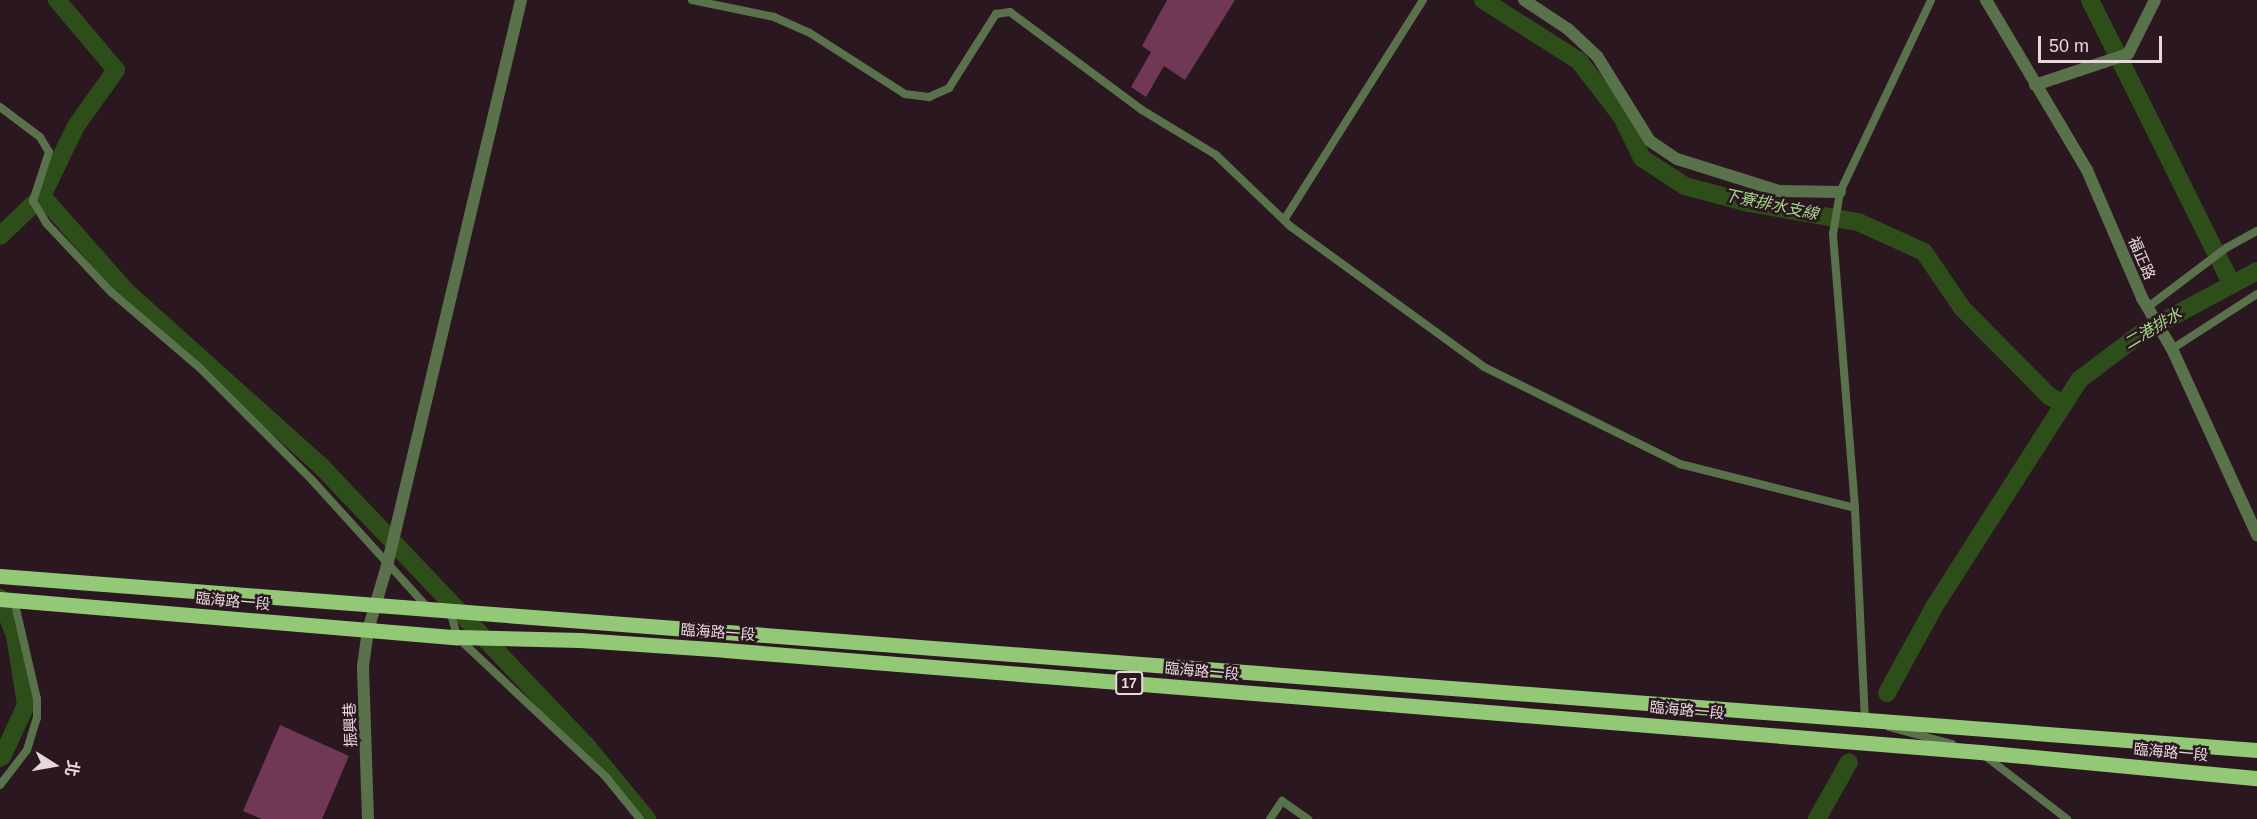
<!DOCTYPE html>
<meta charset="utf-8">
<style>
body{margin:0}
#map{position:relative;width:2257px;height:819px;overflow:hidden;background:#2b1720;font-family:Helvetica,"Noto Sans TC",sans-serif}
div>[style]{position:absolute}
.stream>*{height:5px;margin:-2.5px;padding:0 2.5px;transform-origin:2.5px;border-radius:2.5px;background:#2d4d19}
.canal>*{height:18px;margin:-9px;padding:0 9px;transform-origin:9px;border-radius:9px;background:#2d4d19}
.building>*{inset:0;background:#713855}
.service>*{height:8px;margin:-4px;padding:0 4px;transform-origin:4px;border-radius:4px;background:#59724b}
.minor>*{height:12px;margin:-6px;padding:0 6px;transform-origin:6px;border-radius:6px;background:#59724b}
.tertiary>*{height:12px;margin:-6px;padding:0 6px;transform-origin:6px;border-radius:6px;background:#59724b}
.primary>*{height:15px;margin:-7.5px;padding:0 7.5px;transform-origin:7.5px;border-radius:7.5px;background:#93c976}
span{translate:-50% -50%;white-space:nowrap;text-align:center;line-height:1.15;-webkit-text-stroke:5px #2b1720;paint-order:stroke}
.shield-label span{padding:2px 4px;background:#2b1720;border:2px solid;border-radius:4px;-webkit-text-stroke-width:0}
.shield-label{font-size:14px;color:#e6d7dd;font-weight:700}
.street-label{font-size:15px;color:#e6d7dd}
.water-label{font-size:16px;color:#a3d688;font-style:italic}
.north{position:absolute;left:24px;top:735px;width:60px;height:60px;-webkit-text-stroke:4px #2b1720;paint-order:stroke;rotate:101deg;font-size:16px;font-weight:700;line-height:24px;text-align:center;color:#e6d7dd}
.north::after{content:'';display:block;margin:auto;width:21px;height:27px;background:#e6d7dd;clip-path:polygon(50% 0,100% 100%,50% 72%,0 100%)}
.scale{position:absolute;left:2038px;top:36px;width:124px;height:27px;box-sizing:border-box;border:3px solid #e6d7dd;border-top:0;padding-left:8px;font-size:18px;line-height:21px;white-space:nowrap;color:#e6d7dd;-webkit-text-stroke:4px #2b1720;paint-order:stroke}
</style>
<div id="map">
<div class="stream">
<i style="left:0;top:764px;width:7px;rotate:-74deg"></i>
</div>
<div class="canal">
<i style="left:1483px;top:0;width:114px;rotate:32.4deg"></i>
<i style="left:1579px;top:61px;width:71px;rotate:52.5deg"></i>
<i style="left:1622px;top:117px;width:46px;rotate:64deg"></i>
<i style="left:1642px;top:158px;width:51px;rotate:33.1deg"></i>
<i style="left:1685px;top:186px;width:66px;rotate:14.9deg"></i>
<i style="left:1749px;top:203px;width:111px;rotate:9.9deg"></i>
<i style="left:1858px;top:222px;width:72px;rotate:24.4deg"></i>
<i style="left:1924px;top:252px;width:68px;rotate:55.8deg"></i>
<i style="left:1962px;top:308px;width:124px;rotate:45.3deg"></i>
<i style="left:2049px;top:396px;width:17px;rotate:28deg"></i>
<i style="left:2090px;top:0;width:318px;rotate:63.5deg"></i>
<i style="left:42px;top:196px;width:78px;rotate:-64.1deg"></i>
<i style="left:76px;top:126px;width:69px;rotate:-54.5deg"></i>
<i style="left:116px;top:70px;width:92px;rotate:-130.1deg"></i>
<i style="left:0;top:236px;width:58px;rotate:-43.6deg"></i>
<i style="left:42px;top:196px;width:128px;rotate:48.5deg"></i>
<i style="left:127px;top:292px;width:261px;rotate:41.9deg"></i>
<i style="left:321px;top:466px;width:385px;rotate:46.5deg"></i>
<i style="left:586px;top:745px;width:96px;rotate:50.5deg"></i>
<i style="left:0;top:598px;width:40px;rotate:68deg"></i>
<i style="left:15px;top:635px;width:71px;rotate:81.1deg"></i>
<i style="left:26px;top:705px;width:57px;rotate:114.8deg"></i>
<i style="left:1887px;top:693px;width:98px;rotate:-61.3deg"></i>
<i style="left:1934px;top:607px;width:269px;rotate:-57.4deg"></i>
<i style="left:2079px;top:380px;width:76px;rotate:-37deg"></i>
<i style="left:2140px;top:334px;width:133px;rotate:-28.3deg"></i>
<i style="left:1817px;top:819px;width:65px;rotate:-60.7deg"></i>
</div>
<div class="building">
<i style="clip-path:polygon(1167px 0,1235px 0,1185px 80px,1164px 66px,1146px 97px,1131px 87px,1151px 52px,1142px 46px)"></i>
<i style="clip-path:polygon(280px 725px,349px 756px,322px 819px,262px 819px,243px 811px)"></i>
</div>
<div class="service">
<i style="left:692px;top:0;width:84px;rotate:11.7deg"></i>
<i style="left:774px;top:17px;width:39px;rotate:24deg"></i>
<i style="left:810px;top:33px;width:113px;rotate:32.7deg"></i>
<i style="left:905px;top:94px;width:24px;rotate:7deg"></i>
<i style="left:929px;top:97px;width:22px;rotate:-24deg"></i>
<i style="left:949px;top:88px;width:88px;rotate:-57.6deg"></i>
<i style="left:996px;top:14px;width:14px;rotate:-8deg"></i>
<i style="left:1010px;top:12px;width:164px;rotate:36.6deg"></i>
<i style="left:1142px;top:110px;width:87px;rotate:31.3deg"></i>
<i style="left:1216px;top:155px;width:103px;rotate:43.8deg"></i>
<i style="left:1290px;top:226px;width:240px;rotate:36deg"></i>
<i style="left:1484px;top:367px;width:219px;rotate:26.3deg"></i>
<i style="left:1680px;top:464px;width:180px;rotate:14.1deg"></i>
<i style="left:0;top:107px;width:50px;rotate:36.9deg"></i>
<i style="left:40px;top:137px;width:17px;rotate:59deg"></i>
<i style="left:49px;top:152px;width:52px;rotate:108.1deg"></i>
<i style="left:33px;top:201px;width:26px;rotate:59deg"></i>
<i style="left:46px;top:223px;width:95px;rotate:46.7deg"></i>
<i style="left:111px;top:292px;width:118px;rotate:40.5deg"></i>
<i style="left:201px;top:369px;width:157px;rotate:45deg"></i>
<i style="left:312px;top:480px;width:173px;rotate:47.8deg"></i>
<i style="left:1284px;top:220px;width:260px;rotate:-57.7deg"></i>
<i style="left:2148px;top:307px;width:98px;rotate:-37.1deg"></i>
<i style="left:2226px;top:248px;width:35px;rotate:-29deg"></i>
<i style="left:2172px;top:349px;width:101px;rotate:-32.9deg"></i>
<i style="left:450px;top:610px;width:28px;rotate:75deg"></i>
<i style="left:457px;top:637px;width:204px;rotate:43.2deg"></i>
<i style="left:606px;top:777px;width:54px;rotate:51deg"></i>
<i style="left:1865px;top:721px;width:213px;rotate:-92.7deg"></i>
<i style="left:1855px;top:508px;width:275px;rotate:-94.6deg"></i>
<i style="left:1833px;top:234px;width:43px;rotate:-80.5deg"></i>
<i style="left:1840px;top:192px;width:212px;rotate:-64.6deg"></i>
<i style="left:1889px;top:727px;width:65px;rotate:15.1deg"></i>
<i style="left:1984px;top:755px;width:105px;rotate:37.6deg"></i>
<i style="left:0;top:785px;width:44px;rotate:-52.4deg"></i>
<i style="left:27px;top:750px;width:34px;rotate:-73deg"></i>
<i style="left:37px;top:718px;width:19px;rotate:-90deg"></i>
<i style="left:37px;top:699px;width:102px;rotate:-103.1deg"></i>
<i style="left:1270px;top:819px;width:22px;rotate:-56deg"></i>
<i style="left:1282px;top:801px;width:32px;rotate:35deg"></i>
</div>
<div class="minor">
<i style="left:1524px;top:0;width:53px;rotate:33.4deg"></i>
<i style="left:1568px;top:29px;width:40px;rotate:43deg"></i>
<i style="left:1597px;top:56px;width:100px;rotate:58.1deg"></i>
<i style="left:1650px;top:141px;width:32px;rotate:34deg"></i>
<i style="left:1677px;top:159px;width:107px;rotate:17.4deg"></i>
<i style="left:1779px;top:191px;width:61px;rotate:0.9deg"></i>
<i style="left:368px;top:819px;width:153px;rotate:-91.9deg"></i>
<i style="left:363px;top:666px;width:36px;rotate:-82deg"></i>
<i style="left:368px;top:630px;width:67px;rotate:-73.5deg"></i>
<i style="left:387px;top:566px;width:582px;rotate:-76.68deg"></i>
</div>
<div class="tertiary">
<i style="left:1986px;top:0;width:198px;rotate:59.3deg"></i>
<i style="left:2087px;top:170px;width:139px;rotate:66.7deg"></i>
<i style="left:2142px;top:298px;width:59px;rotate:59.5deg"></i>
<i style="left:2172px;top:349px;width:205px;rotate:65.4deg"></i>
<i style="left:2035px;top:85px;width:98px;rotate:-18.4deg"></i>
<i style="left:2128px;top:54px;width:60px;rotate:-63.4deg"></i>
</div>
<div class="primary">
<i style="left:0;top:576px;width:2264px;rotate:4.41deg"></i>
<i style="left:0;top:599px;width:459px;rotate:4.8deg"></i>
<i style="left:457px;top:637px;width:123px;rotate:1.4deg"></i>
<i style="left:580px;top:640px;width:145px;rotate:3.9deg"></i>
<i style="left:725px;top:650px;width:1259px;rotate:4.65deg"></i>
<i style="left:1980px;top:752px;width:278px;rotate:5.4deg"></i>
</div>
<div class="shield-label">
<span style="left:1129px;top:683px">17</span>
</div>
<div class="street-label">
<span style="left:2142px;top:258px;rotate:67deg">福正路</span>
<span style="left:233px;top:601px;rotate:5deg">臨海路一段</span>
<span style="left:718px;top:632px;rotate:4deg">臨海路一段</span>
<span style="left:1202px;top:671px;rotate:5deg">臨海路一段</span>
<span style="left:1687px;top:710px;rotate:5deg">臨海路一段</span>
<span style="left:350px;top:725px;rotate:-92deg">振興巷</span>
<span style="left:2171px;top:752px;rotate:5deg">臨海路一段</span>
</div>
<div class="water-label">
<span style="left:1771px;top:205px;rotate:12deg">下寮排水支線</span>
<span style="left:2153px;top:329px;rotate:-31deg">二港排水</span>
</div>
<div class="north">北</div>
<div class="scale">50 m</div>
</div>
